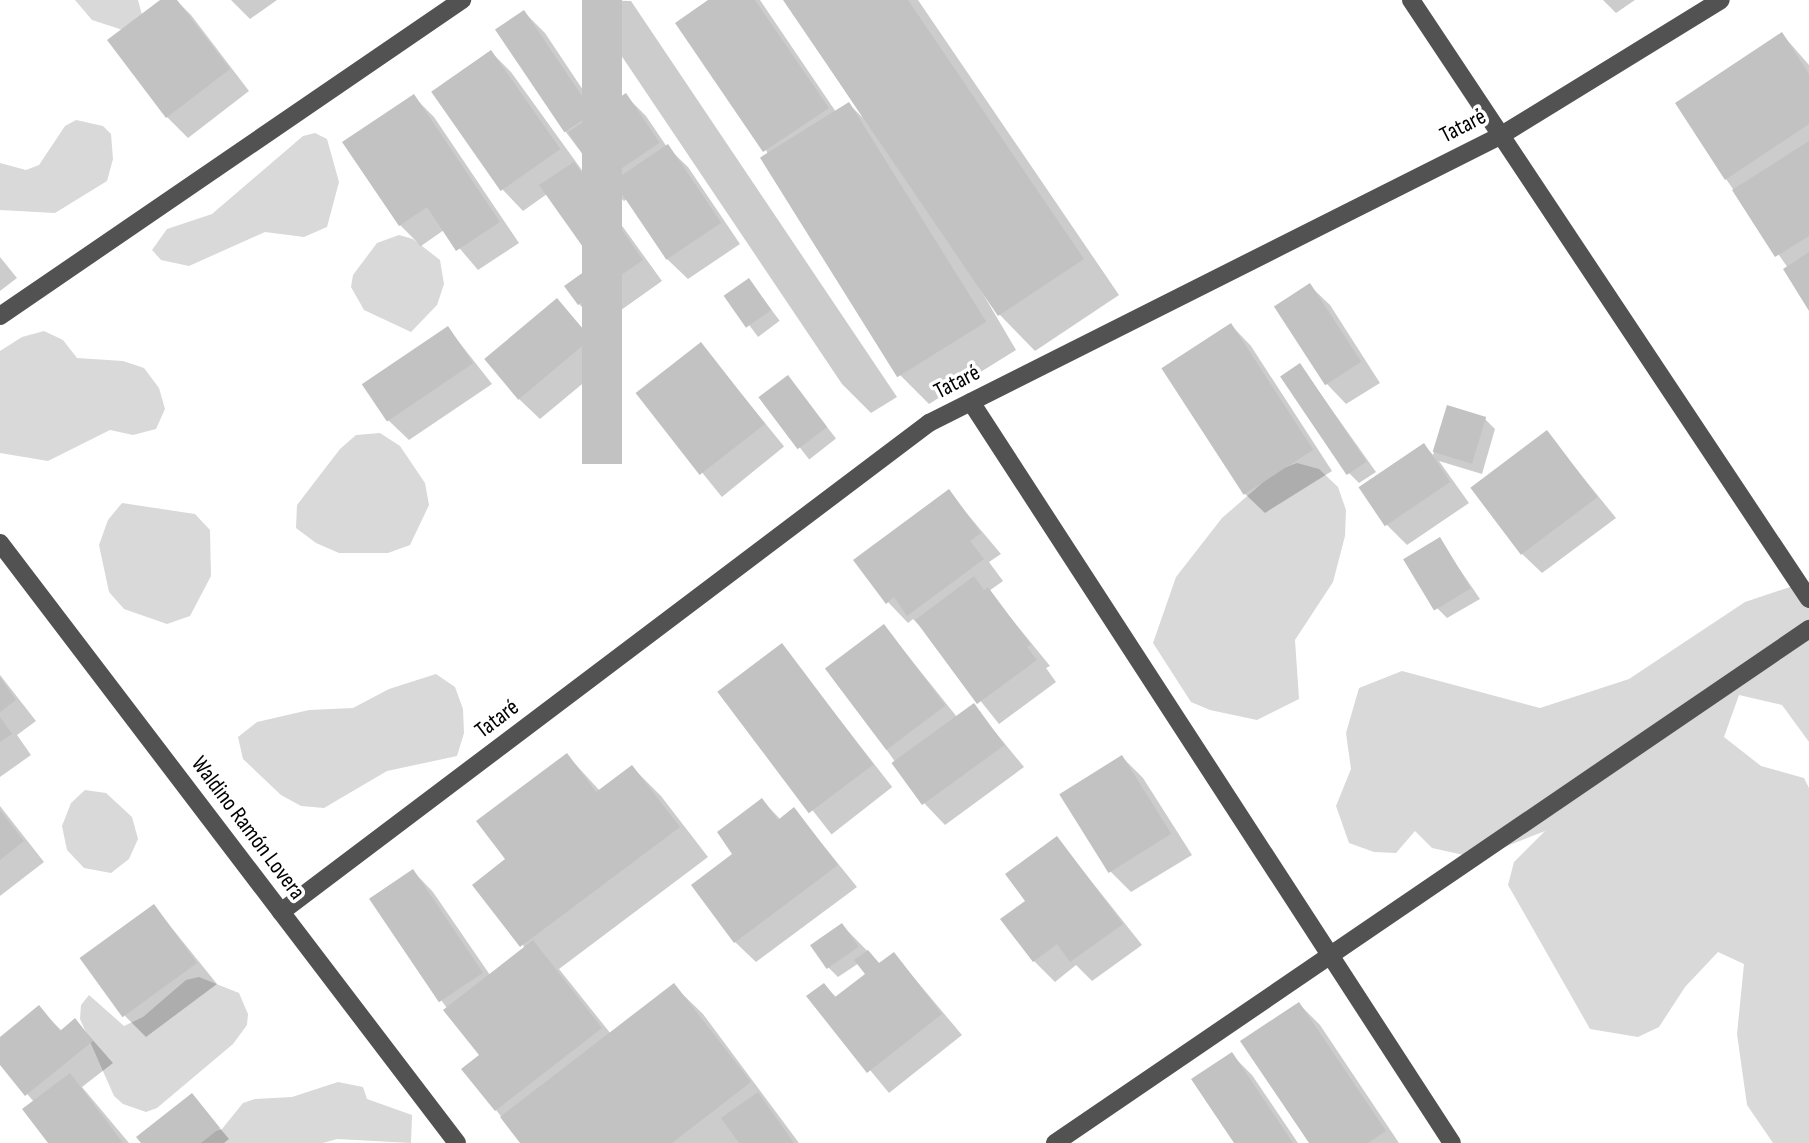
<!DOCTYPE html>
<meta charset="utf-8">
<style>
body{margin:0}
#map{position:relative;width:1809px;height:1143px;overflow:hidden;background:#fff;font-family:"Sofia Sans Condensed",sans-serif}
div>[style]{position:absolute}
.green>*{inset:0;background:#d9d9d9}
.shadow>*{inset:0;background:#0003;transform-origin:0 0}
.building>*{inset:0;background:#c2c2c2;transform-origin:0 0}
.minor>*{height:18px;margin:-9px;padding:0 9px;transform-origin:9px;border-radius:9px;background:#525252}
span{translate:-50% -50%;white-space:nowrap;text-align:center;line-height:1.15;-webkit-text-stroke:7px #fff;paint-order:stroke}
.street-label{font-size:23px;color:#000}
</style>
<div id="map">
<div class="green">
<i style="clip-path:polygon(75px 0,138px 0,142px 15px,126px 31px,92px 20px)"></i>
<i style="clip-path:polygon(76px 120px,103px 126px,111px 134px,113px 159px,107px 181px,55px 213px,0 210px,0 163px,26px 170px,39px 165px,65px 126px)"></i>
<i style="clip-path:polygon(315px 133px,327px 139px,339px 182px,327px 227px,304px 237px,265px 232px,189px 266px,161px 260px,152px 250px,167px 229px,212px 214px,303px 136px)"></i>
<i style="clip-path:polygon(399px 235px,413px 239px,440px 260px,444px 284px,437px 305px,411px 332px,364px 310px,351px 287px,353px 275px,377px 243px)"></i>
<i style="clip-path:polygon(44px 331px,63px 340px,77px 358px,123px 361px,144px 368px,159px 388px,165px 409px,156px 429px,133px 435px,110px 430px,48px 461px,0 453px,0 351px,22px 337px)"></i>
<i style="clip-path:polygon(380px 433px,400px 446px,425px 483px,429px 505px,410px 545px,388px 553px,339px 553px,316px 543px,296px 528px,297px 505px,340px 449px,356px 435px)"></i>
<i style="clip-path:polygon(1297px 463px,1319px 469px,1338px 487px,1346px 510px,1345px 536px,1333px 582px,1295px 640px,1299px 699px,1257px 720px,1210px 710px,1191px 702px,1153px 643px,1176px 577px,1222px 518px,1276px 471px)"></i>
<i style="clip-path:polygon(122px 503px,195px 514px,210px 530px,211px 576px,190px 616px,167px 624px,124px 609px,109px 592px,99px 545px,108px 520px)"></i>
<i style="clip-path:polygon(1790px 587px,1809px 591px,1809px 742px,1782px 705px,1739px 695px,1724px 737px,1761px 766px,1804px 778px,1809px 788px,1809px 1143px,1773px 1143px,1747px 1105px,1737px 1034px,1744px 964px,1718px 952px,1685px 987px,1659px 1027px,1638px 1037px,1590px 1029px,1508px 885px,1514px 862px,1545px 831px,1477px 858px,1432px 848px,1415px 831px,1396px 853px,1374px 852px,1349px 843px,1336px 806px,1351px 769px,1346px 733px,1359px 688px,1402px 671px,1540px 708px,1629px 679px,1745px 602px)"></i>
<i style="clip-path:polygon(436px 674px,455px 687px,463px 709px,464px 733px,457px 756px,387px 771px,324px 808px,301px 806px,281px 795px,243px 759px,238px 737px,257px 722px,309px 710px,353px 708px,389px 689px)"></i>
<i style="clip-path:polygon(85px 790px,106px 793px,132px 817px,138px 839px,129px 859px,111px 873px,84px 868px,67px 850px,62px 826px,71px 803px)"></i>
<i style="clip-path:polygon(199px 977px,239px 993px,248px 1014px,247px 1025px,233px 1044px,157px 1108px,146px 1112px,123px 1104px,114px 1096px,80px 1019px,81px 1005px,89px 995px,124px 1026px,143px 1017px,186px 980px)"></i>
<i style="clip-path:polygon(338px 1082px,363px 1087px,367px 1099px,412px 1115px,411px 1143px,337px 1139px,323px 1143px,179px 1143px,222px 1129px,243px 1103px,255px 1099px,292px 1097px)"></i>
</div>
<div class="shadow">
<i style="clip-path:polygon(163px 0,176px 0,191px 15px,249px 91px,188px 138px,167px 117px)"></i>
<i style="clip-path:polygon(231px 0,277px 0,250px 19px)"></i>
<i style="clip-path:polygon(584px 0,631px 1px,897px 397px,871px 413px,842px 384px)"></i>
<i style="clip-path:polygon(711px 0,760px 0,836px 112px,849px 104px,863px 118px,785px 0,918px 0,1119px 295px,1035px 351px,1000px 315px,969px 270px,1016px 350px,929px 404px,900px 375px,763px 158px,768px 155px)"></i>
<i style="clip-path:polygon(1603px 0,1635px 0,1616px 13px)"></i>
<i style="clip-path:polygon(524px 12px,545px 33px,599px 114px,626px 96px,646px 116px,667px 147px,688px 167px,740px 244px,688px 279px,667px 259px,627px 199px,624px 201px,603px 181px,565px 131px)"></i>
<i style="clip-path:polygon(1782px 34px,1809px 65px,1809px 307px,1788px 268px,1726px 179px)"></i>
<i style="clip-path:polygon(491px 52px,511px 72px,662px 281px,600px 325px,579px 304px,598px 265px,547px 194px,523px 211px,503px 190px)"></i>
<i style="clip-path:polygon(413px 96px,434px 117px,519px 243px,478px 270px,444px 230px,421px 246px,400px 225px)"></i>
<i style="clip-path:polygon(0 257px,17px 278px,0 291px)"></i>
<i style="left:749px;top:280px;width:51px;height:27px;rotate:53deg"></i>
<i style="clip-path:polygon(1309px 285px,1330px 305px,1380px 383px,1346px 404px,1326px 383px)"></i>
<i style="clip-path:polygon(557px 301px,611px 360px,540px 419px,519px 399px)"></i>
<i style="clip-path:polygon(1231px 325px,1251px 346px,1332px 471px,1265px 513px,1244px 493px)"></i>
<i style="clip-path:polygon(448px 328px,492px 384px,409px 440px,388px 420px)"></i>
<i style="left:701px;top:344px;width:132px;height:80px;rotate:51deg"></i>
<i style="clip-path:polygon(1300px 365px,1376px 472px,1359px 483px,1349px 473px)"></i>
<i style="left:788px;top:377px;width:78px;height:34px;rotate:52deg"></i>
<i style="clip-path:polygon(1449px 407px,1485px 419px,1495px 429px,1482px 474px,1439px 461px,1469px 503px,1407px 545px,1386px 524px,1424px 445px,1433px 455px)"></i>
<i style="clip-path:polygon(1547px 433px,1616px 518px,1542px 573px,1521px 553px)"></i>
<i style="clip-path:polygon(948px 491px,1001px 554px,989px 562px,1003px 581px,989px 591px,1050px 666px,1046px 668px,1056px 682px,999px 724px,924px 630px,913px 619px,908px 623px,888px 602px)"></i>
<i style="clip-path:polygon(1439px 539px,1480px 599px,1447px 618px,1437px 608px)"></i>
<i style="clip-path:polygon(884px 626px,957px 717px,973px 705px,1024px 767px,945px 825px,925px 804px,886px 749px)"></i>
<i style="left:782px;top:646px;width:179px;height:77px;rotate:52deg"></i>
<i style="clip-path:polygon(0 675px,36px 721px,17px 735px,31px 755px,0 777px)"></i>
<i style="clip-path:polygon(567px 755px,600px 791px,632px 767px,661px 796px,708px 857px,559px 969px,611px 1034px,673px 985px,703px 1014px,799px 1143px,522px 1143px,496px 1110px,482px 1055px,441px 1000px,413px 871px,433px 892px,490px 975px,524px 949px,508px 860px)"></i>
<i style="clip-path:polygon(1122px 757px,1143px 778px,1192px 855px,1131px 892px,1110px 871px,1062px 794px)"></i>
<i style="clip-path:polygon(762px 800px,781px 820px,794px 809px,857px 887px,756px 962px,735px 942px,734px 854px)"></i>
<i style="clip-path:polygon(0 806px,44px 862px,0 896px)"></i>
<i style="clip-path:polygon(1057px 838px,1142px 945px,1092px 981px,1076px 965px,1055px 982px,1034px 961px,1027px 901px)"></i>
<i style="clip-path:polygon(154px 906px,217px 984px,146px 1037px,125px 1016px)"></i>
<i style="clip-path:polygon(842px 925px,880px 964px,894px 954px,962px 1035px,889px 1093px,809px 996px,824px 985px,837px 998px,868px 974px,859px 963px,838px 977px,828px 967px)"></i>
<i style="clip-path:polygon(1299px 1004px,1320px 1025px,1399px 1143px,1311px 1143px)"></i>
<i style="clip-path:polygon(39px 1008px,62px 1031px,75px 1020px,113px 1063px,82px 1087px,129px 1143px,50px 1143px,34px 1102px,0 1062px,0 1039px)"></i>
<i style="clip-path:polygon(1231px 1054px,1252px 1075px,1298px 1143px,1236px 1143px)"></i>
<i style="clip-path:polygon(192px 1095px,229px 1139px,224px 1143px,143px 1143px)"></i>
</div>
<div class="building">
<i style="clip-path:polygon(160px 0,177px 0,230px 69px,166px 118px,107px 40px)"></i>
<i style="left:582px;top:0;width:40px;height:464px"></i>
<i style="clip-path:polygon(708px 0,755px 0,829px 108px,763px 152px,675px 23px)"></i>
<i style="clip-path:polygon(783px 0,908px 0,1084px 259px,998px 316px)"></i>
<i style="left:524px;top:10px;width:124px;height:35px;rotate:56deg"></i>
<i style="clip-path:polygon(1782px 32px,1809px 74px,1809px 124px,1725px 180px,1675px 103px)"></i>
<i style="left:491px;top:50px;width:121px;height:73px;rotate:55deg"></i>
<i style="left:626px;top:93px;width:60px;height:70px;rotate:56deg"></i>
<i style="clip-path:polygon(414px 94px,500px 222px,456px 251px,427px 207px,399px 226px,342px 142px)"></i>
<i style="left:849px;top:102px;width:259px;height:105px;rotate:58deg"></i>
<i style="clip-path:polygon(1809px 141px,1809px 236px,1775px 257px,1732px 190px)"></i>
<i style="left:668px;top:144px;width:95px;height:66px;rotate:56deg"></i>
<i style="clip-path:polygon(574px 162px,643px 260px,578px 305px,564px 286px,595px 264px,539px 185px)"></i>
<i style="clip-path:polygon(1809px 252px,1809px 311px,1783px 269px)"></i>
<i style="left:749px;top:278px;width:39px;height:31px;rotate:55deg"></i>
<i style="left:1310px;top:283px;width:94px;height:43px;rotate:57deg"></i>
<i style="left:557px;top:298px;width:53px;height:95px;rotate:50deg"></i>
<i style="left:1231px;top:323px;width:151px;height:83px;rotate:57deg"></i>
<i style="left:448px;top:326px;width:45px;height:104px;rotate:56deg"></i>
<i style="left:701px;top:342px;width:104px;height:83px;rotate:52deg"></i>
<i style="left:1300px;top:363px;width:119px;height:24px;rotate:56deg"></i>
<i style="left:788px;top:375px;width:65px;height:37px;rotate:53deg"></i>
<i style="left:1447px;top:405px;width:41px;height:49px;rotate:17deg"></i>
<i style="left:1547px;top:430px;width:84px;height:96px;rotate:53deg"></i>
<i style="left:1424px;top:443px;width:47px;height:79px;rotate:56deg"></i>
<i style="clip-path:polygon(949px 489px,981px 533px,970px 541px,984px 559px,907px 616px,894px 597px,886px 604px,853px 560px)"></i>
<i style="left:1440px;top:537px;width:60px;height:43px;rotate:59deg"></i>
<i style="clip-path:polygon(974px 576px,984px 590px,988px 587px,1031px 645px,1027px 647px,1037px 660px,977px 704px,915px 620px)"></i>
<i style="left:884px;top:624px;width:102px;height:74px;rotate:53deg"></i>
<i style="left:782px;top:643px;width:152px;height:81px;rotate:53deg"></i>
<i style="clip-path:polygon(0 677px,16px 700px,0 712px)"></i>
<i style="left:974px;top:703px;width:52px;height:102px;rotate:54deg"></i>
<i style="clip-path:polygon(0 717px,12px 734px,0 742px)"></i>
<i style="clip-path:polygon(567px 753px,596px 792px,632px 765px,680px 827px,520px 947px,472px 885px,505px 859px,476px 821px)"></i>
<i style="left:1122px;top:755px;width:93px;height:74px;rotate:58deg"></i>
<i style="clip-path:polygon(762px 798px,778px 820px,794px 807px,838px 865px,734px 943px,691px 885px,732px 854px,717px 832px)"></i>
<i style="clip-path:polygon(0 810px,24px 841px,0 860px)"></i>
<i style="clip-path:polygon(1057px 836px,1123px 924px,1070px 962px,1057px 944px,1033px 962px,1000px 919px,1025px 901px,1005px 874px)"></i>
<i style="left:413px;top:869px;width:125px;height:53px;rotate:56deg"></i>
<i style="left:154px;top:904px;width:73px;height:92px;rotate:54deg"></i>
<i style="left:842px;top:923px;width:29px;height:39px;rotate:55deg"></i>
<i style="clip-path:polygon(533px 940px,602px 1028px,495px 1111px,461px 1069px,479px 1055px,443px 1010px)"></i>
<i style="clip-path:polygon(868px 950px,879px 963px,894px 952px,942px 1014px,867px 1073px,806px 996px,824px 983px,835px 997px,865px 974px,854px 960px)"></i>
<i style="clip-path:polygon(674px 983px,751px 1082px,672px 1143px,520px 1143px,500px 1117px)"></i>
<i style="clip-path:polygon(1299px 1002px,1386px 1131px,1368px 1143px,1309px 1143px,1240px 1041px)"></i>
<i style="clip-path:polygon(39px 1005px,60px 1031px,75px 1018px,93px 1041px,25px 1096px,0 1065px,0 1037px)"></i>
<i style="clip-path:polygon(1232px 1052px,1293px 1143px,1234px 1143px,1191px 1079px)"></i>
<i style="clip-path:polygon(70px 1073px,123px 1143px,48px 1143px,22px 1109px)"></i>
<i style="clip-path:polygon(758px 1092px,794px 1143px,739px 1143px,721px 1118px)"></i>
<i style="clip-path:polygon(192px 1093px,220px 1128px,201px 1143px,141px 1143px,136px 1137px)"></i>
</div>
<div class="minor">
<i style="left:1411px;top:0;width:719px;rotate:56.4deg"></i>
<i style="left:0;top:316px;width:560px;rotate:-34.37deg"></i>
<i style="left:971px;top:402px;width:883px;rotate:57.01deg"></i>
<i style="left:0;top:543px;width:754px;rotate:52.7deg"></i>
<i style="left:281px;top:912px;width:812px;rotate:-37.04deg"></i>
<i style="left:929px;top:423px;width:639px;rotate:-26.69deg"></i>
<i style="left:1500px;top:136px;width:259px;rotate:-31.6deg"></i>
<i style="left:1055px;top:1143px;width:913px;rotate:-34.28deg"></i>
</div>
<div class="street-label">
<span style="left:1463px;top:126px;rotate:-27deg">Tataré</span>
<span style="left:957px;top:382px;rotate:-27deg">Tataré</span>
<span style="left:497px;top:719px;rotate:-37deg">Tataré</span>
<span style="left:248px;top:828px;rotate:53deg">Waldino Ramón Lovera</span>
</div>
</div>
